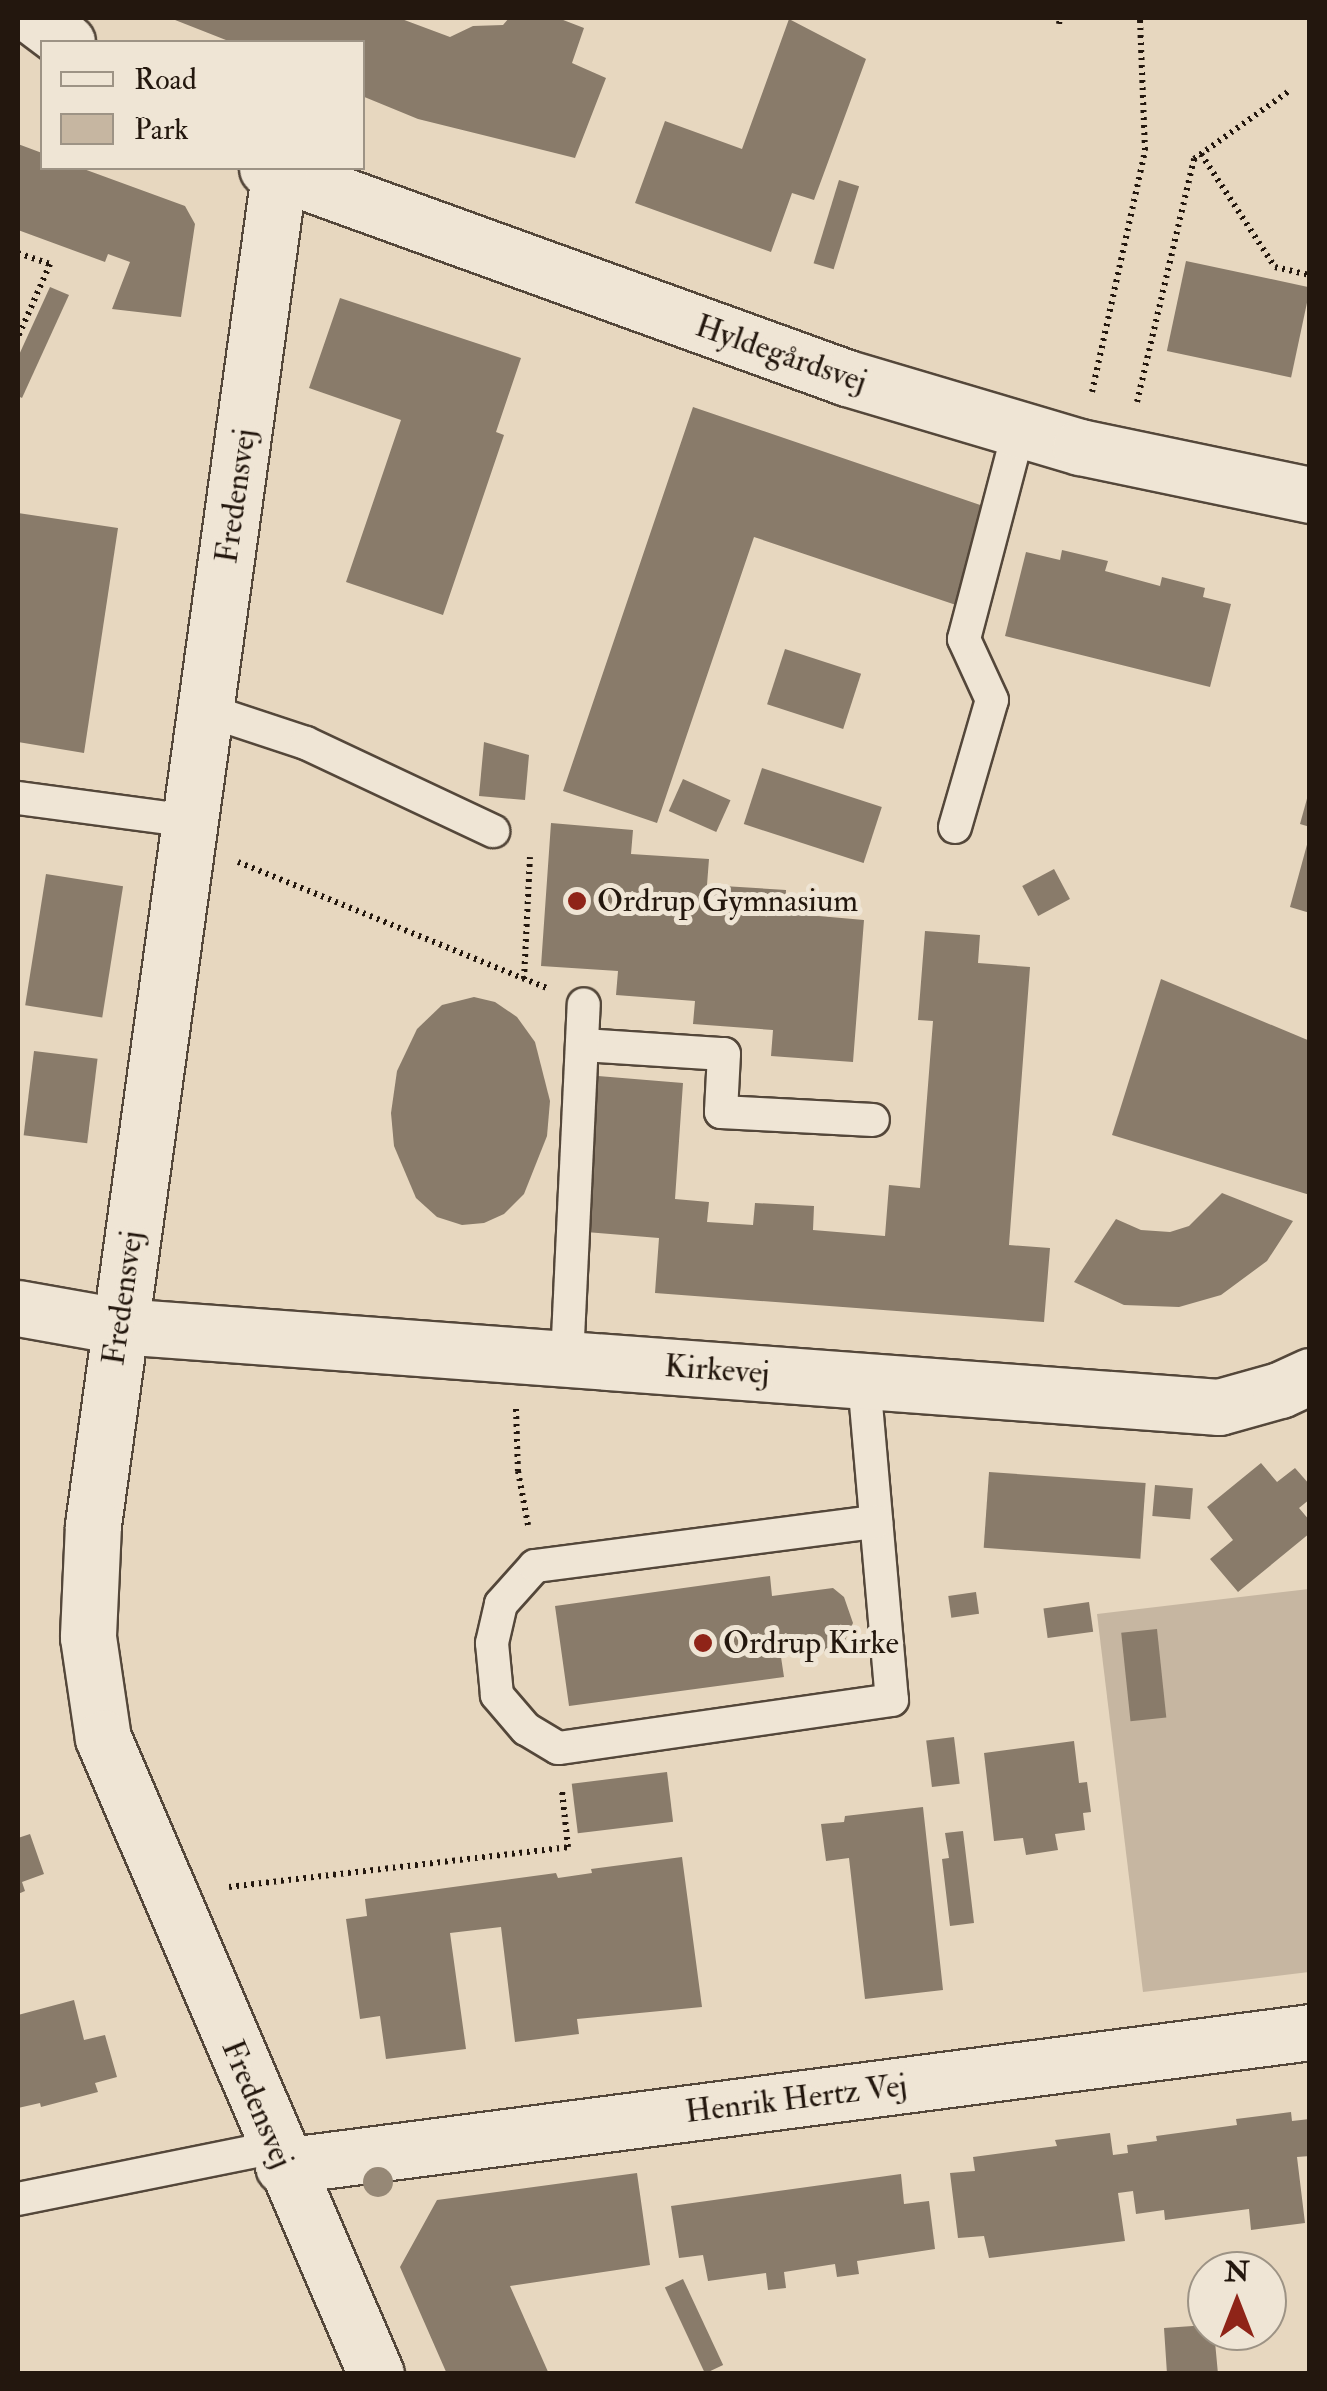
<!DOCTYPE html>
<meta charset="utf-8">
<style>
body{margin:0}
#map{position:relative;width:1327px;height:2391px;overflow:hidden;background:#e7d7bf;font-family:"IM FELL Double Pica",serif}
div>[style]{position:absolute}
.green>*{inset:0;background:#c6b6a1}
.building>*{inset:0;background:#897b6a;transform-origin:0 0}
.path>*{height:6px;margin-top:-3px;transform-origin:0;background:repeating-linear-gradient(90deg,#23170e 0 2.5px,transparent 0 7.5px)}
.roads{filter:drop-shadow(2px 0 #54473a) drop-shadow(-2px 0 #54473a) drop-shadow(0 2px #54473a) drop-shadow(0 -2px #54473a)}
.service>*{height:32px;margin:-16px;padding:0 16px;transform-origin:16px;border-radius:16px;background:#efe5d5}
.minor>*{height:55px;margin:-27.5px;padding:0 27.5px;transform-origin:27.5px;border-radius:27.5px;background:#efe5d5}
.tertiary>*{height:55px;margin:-27.5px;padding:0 27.5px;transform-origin:27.5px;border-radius:27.5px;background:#efe5d5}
.trees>*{width:30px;height:30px;margin:-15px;border-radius:50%;background:#968876}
.dots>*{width:28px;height:28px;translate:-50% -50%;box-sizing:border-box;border:5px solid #efe5d5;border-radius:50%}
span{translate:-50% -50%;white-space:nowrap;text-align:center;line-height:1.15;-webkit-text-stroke:10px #efe5d5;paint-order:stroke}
.street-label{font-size:32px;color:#23170e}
.poi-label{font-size:32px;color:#23170e}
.left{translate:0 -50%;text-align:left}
.frame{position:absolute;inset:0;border:20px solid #23170e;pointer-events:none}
.legend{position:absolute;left:40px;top:40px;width:325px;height:130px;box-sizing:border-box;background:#efe5d5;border:2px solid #9d9385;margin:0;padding:12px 18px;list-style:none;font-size:30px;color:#23170e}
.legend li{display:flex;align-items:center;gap:20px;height:50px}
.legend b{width:50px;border:2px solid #9d9385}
.north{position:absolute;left:1187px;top:2251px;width:100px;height:100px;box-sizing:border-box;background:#efe5d5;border:2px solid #9d9385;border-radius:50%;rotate:0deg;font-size:28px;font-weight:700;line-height:40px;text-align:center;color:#23170e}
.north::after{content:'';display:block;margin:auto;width:35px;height:45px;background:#8f2418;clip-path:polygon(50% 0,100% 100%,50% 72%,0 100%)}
</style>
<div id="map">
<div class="green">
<i style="clip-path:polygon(1309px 1589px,1309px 1972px,1143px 1992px,1097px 1614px)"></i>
</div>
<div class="building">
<i style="clip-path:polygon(170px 18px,399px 18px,450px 37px,473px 26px,503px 25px,509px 18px,558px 18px,584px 28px,572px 63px,606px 78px,575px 158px,418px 119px,362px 96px,362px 42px,231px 42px)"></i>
<i style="clip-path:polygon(789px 19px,866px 59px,814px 200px,792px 193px,771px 252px,635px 203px,665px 121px,742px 149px)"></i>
<i style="clip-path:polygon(18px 144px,42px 153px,42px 168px,81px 168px,185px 206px,195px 224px,181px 317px,112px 309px,130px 262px,108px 254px,105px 262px,18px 230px)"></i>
<i style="left:839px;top:180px;width:21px;height:87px;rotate:17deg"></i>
<i style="left:1186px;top:261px;width:127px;height:92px;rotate:12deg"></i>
<i style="clip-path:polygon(50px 287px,69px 295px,22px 398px,18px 396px,18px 357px)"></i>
<i style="clip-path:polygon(340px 298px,521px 358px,496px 432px,504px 435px,443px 615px,346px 582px,401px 420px,309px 388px)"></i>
<i style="clip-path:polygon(693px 407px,989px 508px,956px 605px,754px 537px,657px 823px,563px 791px)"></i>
<i style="clip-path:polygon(18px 513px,118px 528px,84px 753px,18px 742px)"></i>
<i style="clip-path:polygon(1062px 550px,1108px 561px,1105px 571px,1160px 586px,1162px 577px,1205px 588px,1203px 597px,1231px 604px,1210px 687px,1005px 636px,1026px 552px,1060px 560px)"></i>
<i style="left:785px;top:649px;width:80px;height:58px;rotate:18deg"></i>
<i style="clip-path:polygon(484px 742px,529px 755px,525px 800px,479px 796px)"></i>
<i style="left:762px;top:768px;width:126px;height:59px;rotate:18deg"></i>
<i style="left:683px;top:779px;width:52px;height:35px;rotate:24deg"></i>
<i style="clip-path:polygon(1308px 795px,1310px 795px,1310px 827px,1300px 824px)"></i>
<i style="clip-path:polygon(551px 823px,633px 830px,631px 854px,709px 859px,707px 885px,786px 890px,785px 913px,864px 920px,853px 1062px,771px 1056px,773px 1030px,693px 1024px,695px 1001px,616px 995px,618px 971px,541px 966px)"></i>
<i style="clip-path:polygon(1308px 841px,1310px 841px,1310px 913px,1290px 907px)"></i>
<i style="left:1054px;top:869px;width:34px;height:36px;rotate:62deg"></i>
<i style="left:46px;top:874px;width:78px;height:133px;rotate:9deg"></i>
<i style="clip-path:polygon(925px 931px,980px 935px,978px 963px,1030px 967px,1009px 1245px,1050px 1248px,1044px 1322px,655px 1293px,659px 1238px,586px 1232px,598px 1076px,683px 1083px,675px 1199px,709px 1202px,707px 1222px,753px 1225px,755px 1203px,814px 1206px,813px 1230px,885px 1236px,889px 1185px,920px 1188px,933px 1021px,918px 1020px)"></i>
<i style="clip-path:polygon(1161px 979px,1310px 1041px,1310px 1195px,1112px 1135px)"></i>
<i style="clip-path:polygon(474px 997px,495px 1002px,517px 1017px,535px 1042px,550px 1101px,547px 1136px,524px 1194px,504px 1214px,484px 1223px,462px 1225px,437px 1217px,416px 1198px,394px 1146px,391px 1113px,397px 1071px,417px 1029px,442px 1005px)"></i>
<i style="left:34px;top:1051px;width:64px;height:85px;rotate:7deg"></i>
<i style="clip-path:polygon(1222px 1193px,1293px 1221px,1267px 1261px,1221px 1295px,1179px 1307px,1124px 1305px,1074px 1282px,1116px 1219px,1141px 1230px,1170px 1232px,1189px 1226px)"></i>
<i style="clip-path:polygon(1261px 1463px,1277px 1482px,1295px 1468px,1310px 1485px,1310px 1499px,1299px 1508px,1310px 1521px,1310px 1533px,1238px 1592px,1210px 1559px,1233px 1540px,1207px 1507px)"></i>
<i style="left:989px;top:1472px;width:157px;height:76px;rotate:4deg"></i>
<i style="left:1155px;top:1485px;width:38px;height:31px;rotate:5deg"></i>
<i style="clip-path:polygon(770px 1576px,772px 1596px,833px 1588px,844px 1597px,853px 1623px,841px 1649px,781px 1657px,784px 1677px,569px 1706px,555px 1606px)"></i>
<i style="left:976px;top:1592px;width:22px;height:28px;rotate:82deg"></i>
<i style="left:1089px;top:1602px;width:30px;height:46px;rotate:82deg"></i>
<i style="left:1157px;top:1629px;width:89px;height:36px;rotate:84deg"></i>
<i style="left:954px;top:1737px;width:47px;height:28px;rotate:83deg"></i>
<i style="clip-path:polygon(1074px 1741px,1079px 1783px,1087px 1782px,1091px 1812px,1083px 1813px,1085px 1830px,1055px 1834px,1058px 1850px,1026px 1855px,1023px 1838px,994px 1841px,984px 1753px)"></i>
<i style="left:667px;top:1772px;width:50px;height:96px;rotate:83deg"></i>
<i style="clip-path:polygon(923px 1807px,943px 1990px,865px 1999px,849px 1858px,826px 1861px,821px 1824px,844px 1822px,845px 1816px)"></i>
<i style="clip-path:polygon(963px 1831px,974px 1923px,950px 1926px,942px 1859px,949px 1858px,945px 1833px)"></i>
<i style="clip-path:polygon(30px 1834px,44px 1874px,22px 1882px,25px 1891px,18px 1894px,18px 1838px)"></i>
<i style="clip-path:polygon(682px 1857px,702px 2007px,577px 2019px,579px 2034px,515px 2042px,501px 1927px,450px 1933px,466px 2049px,386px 2059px,380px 2016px,360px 2019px,346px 1919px,367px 1916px,365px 1899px,556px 1873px,558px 1878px,592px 1873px,591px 1869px)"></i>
<i style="clip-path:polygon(74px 2000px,84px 2040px,105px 2035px,117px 2077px,95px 2083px,98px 2092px,41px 2107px,40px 2103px,18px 2108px,18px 2015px)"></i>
<i style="clip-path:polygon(1291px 2112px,1292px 2121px,1310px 2119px,1310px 2156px,1297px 2157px,1305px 2223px,1251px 2230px,1249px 2209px,1165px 2220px,1164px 2210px,1136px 2214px,1133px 2191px,1118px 2193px,1125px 2241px,989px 2258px,984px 2236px,958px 2238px,950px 2173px,975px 2171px,973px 2157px,1057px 2146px,1055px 2140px,1110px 2133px,1113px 2155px,1128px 2153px,1127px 2145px,1157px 2141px,1156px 2136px,1237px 2125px,1236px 2119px)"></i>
<i style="clip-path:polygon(637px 2173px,650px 2265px,510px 2286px,549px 2374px,447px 2374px,400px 2267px,437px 2200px)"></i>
<i style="clip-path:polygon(901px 2174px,904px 2204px,929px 2201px,935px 2249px,857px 2261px,859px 2274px,837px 2277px,835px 2264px,784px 2272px,786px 2288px,768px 2290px,766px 2273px,708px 2281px,703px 2255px,679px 2258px,671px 2206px)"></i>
<i style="left:683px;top:2279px;width:95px;height:20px;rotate:65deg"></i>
<i style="clip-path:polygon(1207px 2325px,1207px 2331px,1214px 2331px,1218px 2374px,1167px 2374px,1164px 2328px)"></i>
</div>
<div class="path">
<i style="left:1059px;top:24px;width:6px;rotate:-81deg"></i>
<i style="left:1201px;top:154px;width:135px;rotate:56.8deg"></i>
<i style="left:1275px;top:267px;width:36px;rotate:13deg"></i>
<i style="left:18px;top:253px;width:34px;rotate:19deg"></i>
<i style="left:50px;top:264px;width:80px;rotate:113.7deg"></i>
<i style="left:1092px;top:392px;width:248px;rotate:-77.6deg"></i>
<i style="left:1145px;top:150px;width:132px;rotate:-92.2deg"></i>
<i style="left:1137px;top:402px;width:250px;rotate:-76.8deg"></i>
<i style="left:1194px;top:159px;width:117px;rotate:-35.6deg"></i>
<i style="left:238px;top:862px;width:333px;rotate:22.2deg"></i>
<i style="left:524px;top:979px;width:122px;rotate:-87.2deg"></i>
<i style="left:516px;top:1409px;width:62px;rotate:88.2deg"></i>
<i style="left:518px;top:1471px;width:55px;rotate:79.5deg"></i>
<i style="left:229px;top:1887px;width:341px;rotate:-6.7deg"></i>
<i style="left:568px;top:1847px;width:56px;rotate:-96.1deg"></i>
</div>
<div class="roads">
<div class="service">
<i style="left:206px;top:710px;width:105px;rotate:18.3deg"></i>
<i style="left:306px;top:743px;width:207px;rotate:25.2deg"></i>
<i style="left:18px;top:798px;width:175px;rotate:7.6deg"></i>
<i style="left:955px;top:827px;width:132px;rotate:-73.8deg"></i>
<i style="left:992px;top:700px;width:67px;rotate:-114.7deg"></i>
<i style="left:964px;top:639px;width:217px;rotate:-75.3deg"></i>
<i style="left:583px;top:1045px;width:141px;rotate:3.7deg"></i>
<i style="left:724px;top:1054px;width:58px;rotate:93deg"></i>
<i style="left:721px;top:1112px;width:152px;rotate:3deg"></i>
<i style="left:567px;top:1359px;width:355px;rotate:-87.3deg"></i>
<i style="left:864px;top:1381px;width:320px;rotate:85deg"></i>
<i style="left:892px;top:1700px;width:337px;rotate:171.8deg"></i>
<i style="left:558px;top:1748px;width:37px;rotate:-149deg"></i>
<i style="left:526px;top:1729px;width:45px;rotate:-130.5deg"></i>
<i style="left:497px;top:1695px;width:52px;rotate:-95.5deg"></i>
<i style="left:492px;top:1643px;width:40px;rotate:-77deg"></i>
<i style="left:501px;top:1604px;width:51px;rotate:-48.2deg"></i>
<i style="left:535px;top:1566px;width:344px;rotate:-7.4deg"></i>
<i style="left:18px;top:2199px;width:262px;rotate:-11.4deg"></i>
</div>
<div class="minor">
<i style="left:18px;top:1308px;width:103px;rotate:10.1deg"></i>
<i style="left:119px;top:1326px;width:1103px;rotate:4.21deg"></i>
<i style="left:1219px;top:1407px;width:63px;rotate:-15.6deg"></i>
<i style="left:1280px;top:1390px;width:33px;rotate:-25deg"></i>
<i style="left:283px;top:2166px;width:1036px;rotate:-7.43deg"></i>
</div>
<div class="tertiary">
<i style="left:35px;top:18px;width:40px;rotate:37deg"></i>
<i style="left:267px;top:168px;width:617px;rotate:19.9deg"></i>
<i style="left:847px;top:378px;width:243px;rotate:16.5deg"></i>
<i style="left:1080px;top:447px;width:235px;rotate:11.8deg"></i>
<i style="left:279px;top:174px;width:1364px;rotate:97.84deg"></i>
<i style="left:93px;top:1525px;width:112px;rotate:92.6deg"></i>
<i style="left:88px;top:1637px;width:102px;rotate:81.6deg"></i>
<i style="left:103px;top:1738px;width:692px;rotate:66.77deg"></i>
</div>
</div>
<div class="trees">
<i style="left:378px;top:2182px"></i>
</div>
<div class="dots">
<i style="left:577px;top:901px;background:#8f2418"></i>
<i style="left:703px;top:1643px;background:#8f2418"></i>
</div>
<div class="street-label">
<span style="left:781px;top:354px;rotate:19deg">Hyldegårdsvej</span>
<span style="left:236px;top:496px;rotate:-82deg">Fredensvej</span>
<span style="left:123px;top:1298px;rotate:-82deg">Fredensvej</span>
<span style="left:717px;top:1370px;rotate:4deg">Kirkevej</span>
<span style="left:796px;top:2099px;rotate:-7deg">Henrik Hertz Vej</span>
<span style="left:257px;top:2104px;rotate:67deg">Fredensvej</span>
</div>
<div class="poi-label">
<span class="left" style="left:597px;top:901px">Ordrup Gymnasium</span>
<span class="left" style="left:723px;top:1643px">Ordrup Kirke</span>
</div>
<div class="frame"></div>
<ul class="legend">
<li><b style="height:12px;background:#efe5d5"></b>Road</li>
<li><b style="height:28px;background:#c6b6a1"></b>Park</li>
</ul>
<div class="north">N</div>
</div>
